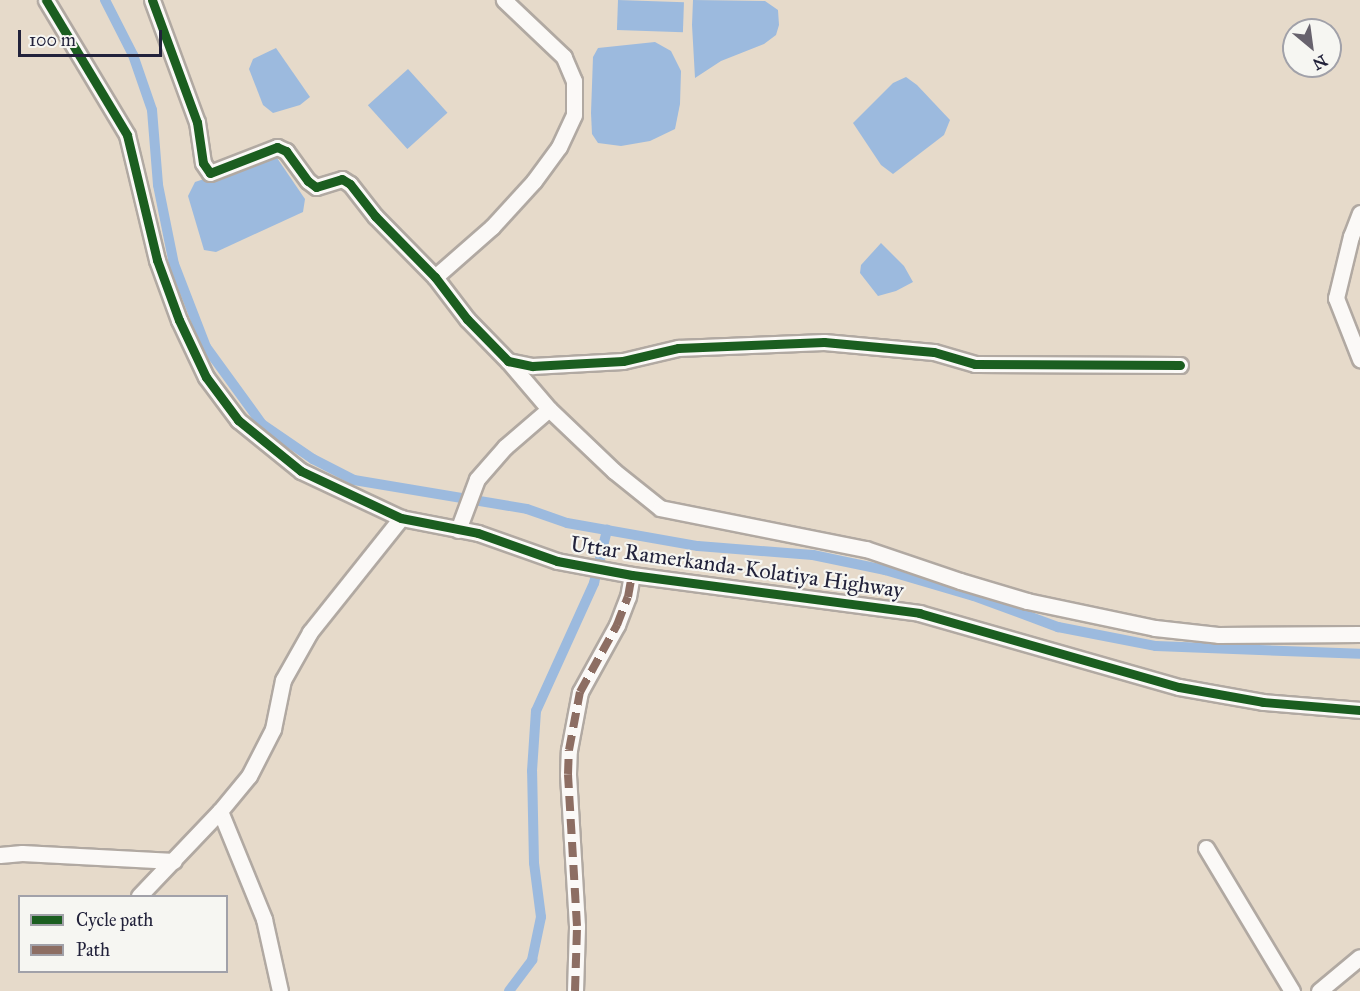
<!DOCTYPE html>
<style>
body{margin:0}
#map{position:relative;width:1360px;height:991px;overflow:hidden;background:#e6daca;font-family:"IM FELL Great Primer",serif}
div>[style]{position:absolute}
.water>*{inset:0;background:#9cbade;transform-origin:0 0}
.canal>*{height:10px;margin:-5px;padding:0 5px;transform-origin:5px;border-radius:5px;background:#9cbade}
.roads{filter:drop-shadow(2px 0 #b1a9a2) drop-shadow(-2px 0 #b1a9a2) drop-shadow(0 2px #b1a9a2) drop-shadow(0 -2px #b1a9a2)}
.minor>*{height:15px;margin:-7.5px;padding:0 7.5px;transform-origin:7.5px;border-radius:7.5px;background:#fbf9f7}
.quiet>*{height:8px;margin-top:-4px;transform-origin:0;background:repeating-linear-gradient(90deg,#8d6e63 0 15px,transparent 0 23px)}
.cycleway>*{height:9px;margin:-4.5px;padding:0 4.5px;transform-origin:4.5px;border-radius:4.5px;background:#1b5e20}
span{translate:-50% -50%;white-space:nowrap;text-align:center;line-height:1.15;-webkit-text-stroke:4.5px #f6f6f2;paint-order:stroke}
.street-label{font-size:22px;color:#22223b}
.legend{position:absolute;left:18px;top:895px;width:210px;height:78px;box-sizing:border-box;background:#f6f6f2;border:2px solid #a1a1a9;margin:0;padding:8px 10px;list-style:none;font-size:18px;color:#22223b}
.legend li{display:flex;align-items:center;gap:12px;height:30px}
.legend b{width:30px;border:2px solid #a1a1a9}
.north{position:absolute;left:1282px;top:18px;width:60px;height:60px;box-sizing:border-box;background:#f6f6f2;border:2px solid #a1a1a9;border-radius:50%;rotate:151deg;font-size:16px;font-weight:700;line-height:24px;text-align:center;color:#22223b}
.north::after{content:'';display:block;margin:auto;width:21px;height:27px;background:#67626d;clip-path:polygon(50% 0,100% 100%,50% 72%,0 100%)}
.scale{position:absolute;left:18px;top:30px;width:144px;height:27px;box-sizing:border-box;border:3px solid #22223b;border-top:0;padding-left:8px;font-size:18px;line-height:21px;white-space:nowrap;color:#22223b;-webkit-text-stroke:4px #f6f6f2;paint-order:stroke}
</style>
<div id="map">
<div class="water">
<i style="left:618px;top:0;width:66px;height:30px;rotate:2deg"></i>
<i style="clip-path:polygon(693px 0,765px 1px,778px 10px,779px 25px,776px 35px,764px 44px,721px 61px,695px 78px,692px 25px)"></i>
<i style="clip-path:polygon(655px 42px,671px 51px,681px 71px,680px 104px,675px 129px,650px 141px,621px 146px,598px 143px,592px 134px,591px 113px,593px 57px,598px 48px)"></i>
<i style="clip-path:polygon(276px 48px,310px 97px,300px 105px,273px 113px,263px 105px,249px 69px,253px 59px)"></i>
<i style="left:408px;top:69px;width:59px;height:54px;rotate:48deg"></i>
<i style="clip-path:polygon(906px 77px,917px 85px,950px 120px,944px 135px,893px 174px,881px 165px,853px 123px,893px 83px)"></i>
<i style="clip-path:polygon(275px 155px,305px 199px,303px 212px,216px 252px,204px 250px,188px 196px,195px 182px)"></i>
<i style="clip-path:polygon(881px 243px,904px 266px,913px 282px,896px 291px,878px 296px,860px 273px,861px 265px)"></i>
</div>
<div class="canal">
<i style="left:105px;top:0;width:62px;rotate:63deg"></i>
<i style="left:133px;top:55px;width:58px;rotate:70.9deg"></i>
<i style="left:152px;top:110px;width:75px;rotate:85.4deg"></i>
<i style="left:158px;top:185px;width:81px;rotate:78.6deg"></i>
<i style="left:174px;top:264px;width:89px;rotate:68.9deg"></i>
<i style="left:206px;top:347px;width:95px;rotate:54deg"></i>
<i style="left:262px;top:424px;width:62px;rotate:34.5deg"></i>
<i style="left:313px;top:459px;width:46px;rotate:27.1deg"></i>
<i style="left:354px;top:480px;width:175px;rotate:9.5deg"></i>
<i style="left:527px;top:509px;width:42px;rotate:19.3deg"></i>
<i style="left:567px;top:523px;width:133px;rotate:10deg"></i>
<i style="left:698px;top:546px;width:115px;rotate:4.5deg"></i>
<i style="left:813px;top:555px;width:74px;rotate:11.8deg"></i>
<i style="left:885px;top:570px;width:93px;rotate:16.3deg"></i>
<i style="left:974px;top:596px;width:90px;rotate:20.3deg"></i>
<i style="left:1058px;top:627px;width:100px;rotate:11deg"></i>
<i style="left:1156px;top:646px;width:204px;rotate:2.2deg"></i>
<i style="left:509px;top:991px;width:39px;rotate:-53deg"></i>
<i style="left:532px;top:960px;width:44px;rotate:-78.2deg"></i>
<i style="left:541px;top:917px;width:54px;rotate:-97.4deg"></i>
<i style="left:534px;top:863px;width:92px;rotate:-91.2deg"></i>
<i style="left:532px;top:771px;width:60px;rotate:-86.2deg"></i>
<i style="left:536px;top:711px;width:141px;rotate:-65.6deg"></i>
<i style="left:594px;top:583px;width:55px;rotate:-76.2deg"></i>
</div>
<div class="roads">
<div class="minor">
<i style="left:46px;top:0;width:157px;rotate:59deg"></i>
<i style="left:127px;top:135px;width:129px;rotate:76.5deg"></i>
<i style="left:157px;top:260px;width:64px;rotate:69.9deg"></i>
<i style="left:179px;top:320px;width:63px;rotate:64.7deg"></i>
<i style="left:206px;top:377px;width:54px;rotate:53.3deg"></i>
<i style="left:238px;top:420px;width:81px;rotate:39deg"></i>
<i style="left:301px;top:471px;width:110px;rotate:25.2deg"></i>
<i style="left:401px;top:518px;width:78px;rotate:11deg"></i>
<i style="left:478px;top:533px;width:84px;rotate:19.5deg"></i>
<i style="left:557px;top:561px;width:76px;rotate:10.6deg"></i>
<i style="left:632px;top:575px;width:290px;rotate:7.5deg"></i>
<i style="left:919px;top:613px;width:270px;rotate:15.9deg"></i>
<i style="left:1179px;top:687px;width:85px;rotate:10.1deg"></i>
<i style="left:1263px;top:702px;width:97px;rotate:4.7deg"></i>
<i style="left:152px;top:0;width:130px;rotate:69.8deg"></i>
<i style="left:197px;top:122px;width:41px;rotate:81.7deg"></i>
<i style="left:203px;top:163px;width:12px;rotate:55deg"></i>
<i style="left:210px;top:173px;width:72px;rotate:-21.2deg"></i>
<i style="left:277px;top:147px;width:10px;rotate:24deg"></i>
<i style="left:286px;top:151px;width:37px;rotate:54deg"></i>
<i style="left:308px;top:181px;width:10px;rotate:37deg"></i>
<i style="left:316px;top:187px;width:27px;rotate:-17deg"></i>
<i style="left:342px;top:179px;width:9px;rotate:32deg"></i>
<i style="left:350px;top:184px;width:41px;rotate:52deg"></i>
<i style="left:375px;top:216px;width:86px;rotate:45.5deg"></i>
<i style="left:435px;top:277px;width:53px;rotate:52.7deg"></i>
<i style="left:467px;top:319px;width:59px;rotate:45.7deg"></i>
<i style="left:508px;top:361px;width:25px;rotate:12deg"></i>
<i style="left:532px;top:366px;width:91px;rotate:-3.1deg"></i>
<i style="left:623px;top:361px;width:57px;rotate:-13.3deg"></i>
<i style="left:678px;top:348px;width:146px;rotate:-2.4deg"></i>
<i style="left:824px;top:342px;width:110px;rotate:5.2deg"></i>
<i style="left:934px;top:352px;width:43px;rotate:16.3deg"></i>
<i style="left:975px;top:364px;width:205px;rotate:0.3deg"></i>
<i style="left:1360px;top:213px;width:25px;rotate:111deg"></i>
<i style="left:1351px;top:236px;width:64px;rotate:103.6deg"></i>
<i style="left:1336px;top:298px;width:66px;rotate:68.5deg"></i>
<i style="left:435px;top:277px;width:76px;rotate:-41.3deg"></i>
<i style="left:492px;top:227px;width:62px;rotate:-47.6deg"></i>
<i style="left:534px;top:181px;width:42px;rotate:-53.7deg"></i>
<i style="left:559px;top:147px;width:35px;rotate:-65deg"></i>
<i style="left:574px;top:115px;width:34px;rotate:-90deg"></i>
<i style="left:574px;top:81px;width:26px;rotate:-113deg"></i>
<i style="left:564px;top:57px;width:83px;rotate:-136.5deg"></i>
<i style="left:508px;top:361px;width:63px;rotate:49.5deg"></i>
<i style="left:549px;top:409px;width:90px;rotate:43.6deg"></i>
<i style="left:614px;top:471px;width:59px;rotate:38.8deg"></i>
<i style="left:660px;top:508px;width:210px;rotate:11.3deg"></i>
<i style="left:866px;top:549px;width:99px;rotate:18.8deg"></i>
<i style="left:960px;top:581px;width:70px;rotate:16.6deg"></i>
<i style="left:1027px;top:601px;width:131px;rotate:11.9deg"></i>
<i style="left:1155px;top:628px;width:63px;rotate:6.3deg"></i>
<i style="left:1218px;top:635px;width:142px;rotate:-0.4deg"></i>
<i style="left:458px;top:530px;width:54px;rotate:-69.6deg"></i>
<i style="left:477px;top:479px;width:43px;rotate:-48.8deg"></i>
<i style="left:505px;top:447px;width:58px;rotate:-40.8deg"></i>
<i style="left:220px;top:811px;width:117px;rotate:67.8deg"></i>
<i style="left:264px;top:919px;width:74px;rotate:77.5deg"></i>
<i style="left:1206px;top:848px;width:167px;rotate:59deg"></i>
<i style="left:0;top:855px;width:22px;rotate:-5deg"></i>
<i style="left:22px;top:853px;width:152px;rotate:3deg"></i>
<i style="left:139px;top:896px;width:117px;rotate:-46.4deg"></i>
<i style="left:220px;top:811px;width:45px;rotate:-50.4deg"></i>
<i style="left:249px;top:776px;width:53px;rotate:-62.9deg"></i>
<i style="left:273px;top:729px;width:50px;rotate:-78.5deg"></i>
<i style="left:283px;top:680px;width:55px;rotate:-60.6deg"></i>
<i style="left:310px;top:632px;width:146px;rotate:-51.4deg"></i>
<i style="left:575px;top:991px;width:65px;rotate:-88.2deg"></i>
<i style="left:577px;top:926px;width:152px;rotate:-93.4deg"></i>
<i style="left:568px;top:774px;width:24px;rotate:-88deg"></i>
<i style="left:569px;top:750px;width:59px;rotate:-79.3deg"></i>
<i style="left:580px;top:692px;width:77px;rotate:-61.1deg"></i>
<i style="left:617px;top:625px;width:30px;rotate:-69deg"></i>
<i style="left:628px;top:597px;width:22px;rotate:-80deg"></i>
<i style="left:1319px;top:991px;width:53px;rotate:-39.7deg"></i>
</div>
</div>
<div class="quiet">
<i style="left:575px;top:991px;width:65px;rotate:-88.2deg"></i>
<i style="left:577px;top:926px;width:152px;rotate:-93.4deg"></i>
<i style="left:568px;top:774px;width:24px;rotate:-88deg"></i>
<i style="left:569px;top:750px;width:59px;rotate:-79.3deg"></i>
<i style="left:580px;top:692px;width:77px;rotate:-61.1deg"></i>
<i style="left:617px;top:625px;width:30px;rotate:-69deg"></i>
<i style="left:628px;top:597px;width:22px;rotate:-80deg"></i>
</div>
<div class="cycleway">
<i style="left:46px;top:0;width:157px;rotate:59deg"></i>
<i style="left:127px;top:135px;width:129px;rotate:76.5deg"></i>
<i style="left:157px;top:260px;width:64px;rotate:69.9deg"></i>
<i style="left:179px;top:320px;width:63px;rotate:64.7deg"></i>
<i style="left:206px;top:377px;width:54px;rotate:53.3deg"></i>
<i style="left:238px;top:420px;width:81px;rotate:39deg"></i>
<i style="left:301px;top:471px;width:110px;rotate:25.2deg"></i>
<i style="left:401px;top:518px;width:78px;rotate:11deg"></i>
<i style="left:478px;top:533px;width:84px;rotate:19.5deg"></i>
<i style="left:557px;top:561px;width:76px;rotate:10.6deg"></i>
<i style="left:632px;top:575px;width:290px;rotate:7.5deg"></i>
<i style="left:919px;top:613px;width:270px;rotate:15.9deg"></i>
<i style="left:1179px;top:687px;width:85px;rotate:10.1deg"></i>
<i style="left:1263px;top:702px;width:97px;rotate:4.7deg"></i>
<i style="left:152px;top:0;width:130px;rotate:69.8deg"></i>
<i style="left:197px;top:122px;width:41px;rotate:81.7deg"></i>
<i style="left:203px;top:163px;width:12px;rotate:55deg"></i>
<i style="left:210px;top:173px;width:72px;rotate:-21.2deg"></i>
<i style="left:277px;top:147px;width:10px;rotate:24deg"></i>
<i style="left:286px;top:151px;width:37px;rotate:54deg"></i>
<i style="left:308px;top:181px;width:10px;rotate:37deg"></i>
<i style="left:316px;top:187px;width:27px;rotate:-17deg"></i>
<i style="left:342px;top:179px;width:9px;rotate:32deg"></i>
<i style="left:350px;top:184px;width:41px;rotate:52deg"></i>
<i style="left:375px;top:216px;width:86px;rotate:45.5deg"></i>
<i style="left:435px;top:277px;width:53px;rotate:52.7deg"></i>
<i style="left:467px;top:319px;width:59px;rotate:45.7deg"></i>
<i style="left:508px;top:361px;width:25px;rotate:12deg"></i>
<i style="left:532px;top:366px;width:91px;rotate:-3.1deg"></i>
<i style="left:623px;top:361px;width:57px;rotate:-13.3deg"></i>
<i style="left:678px;top:348px;width:146px;rotate:-2.4deg"></i>
<i style="left:824px;top:342px;width:110px;rotate:5.2deg"></i>
<i style="left:934px;top:352px;width:43px;rotate:16.3deg"></i>
<i style="left:975px;top:364px;width:205px;rotate:0.3deg"></i>
</div>
<div class="street-label">
<span style="left:737px;top:567px;rotate:8deg">Uttar Ramerkanda-Kolatiya Highway</span>
</div>
<ul class="legend">
<li><b style="height:8px;background:#1b5e20"></b>Cycle path</li>
<li><b style="height:8px;background:#8d6e63"></b>Path</li>
</ul>
<div class="north">N</div>
<div class="scale">100 m</div>
</div>
